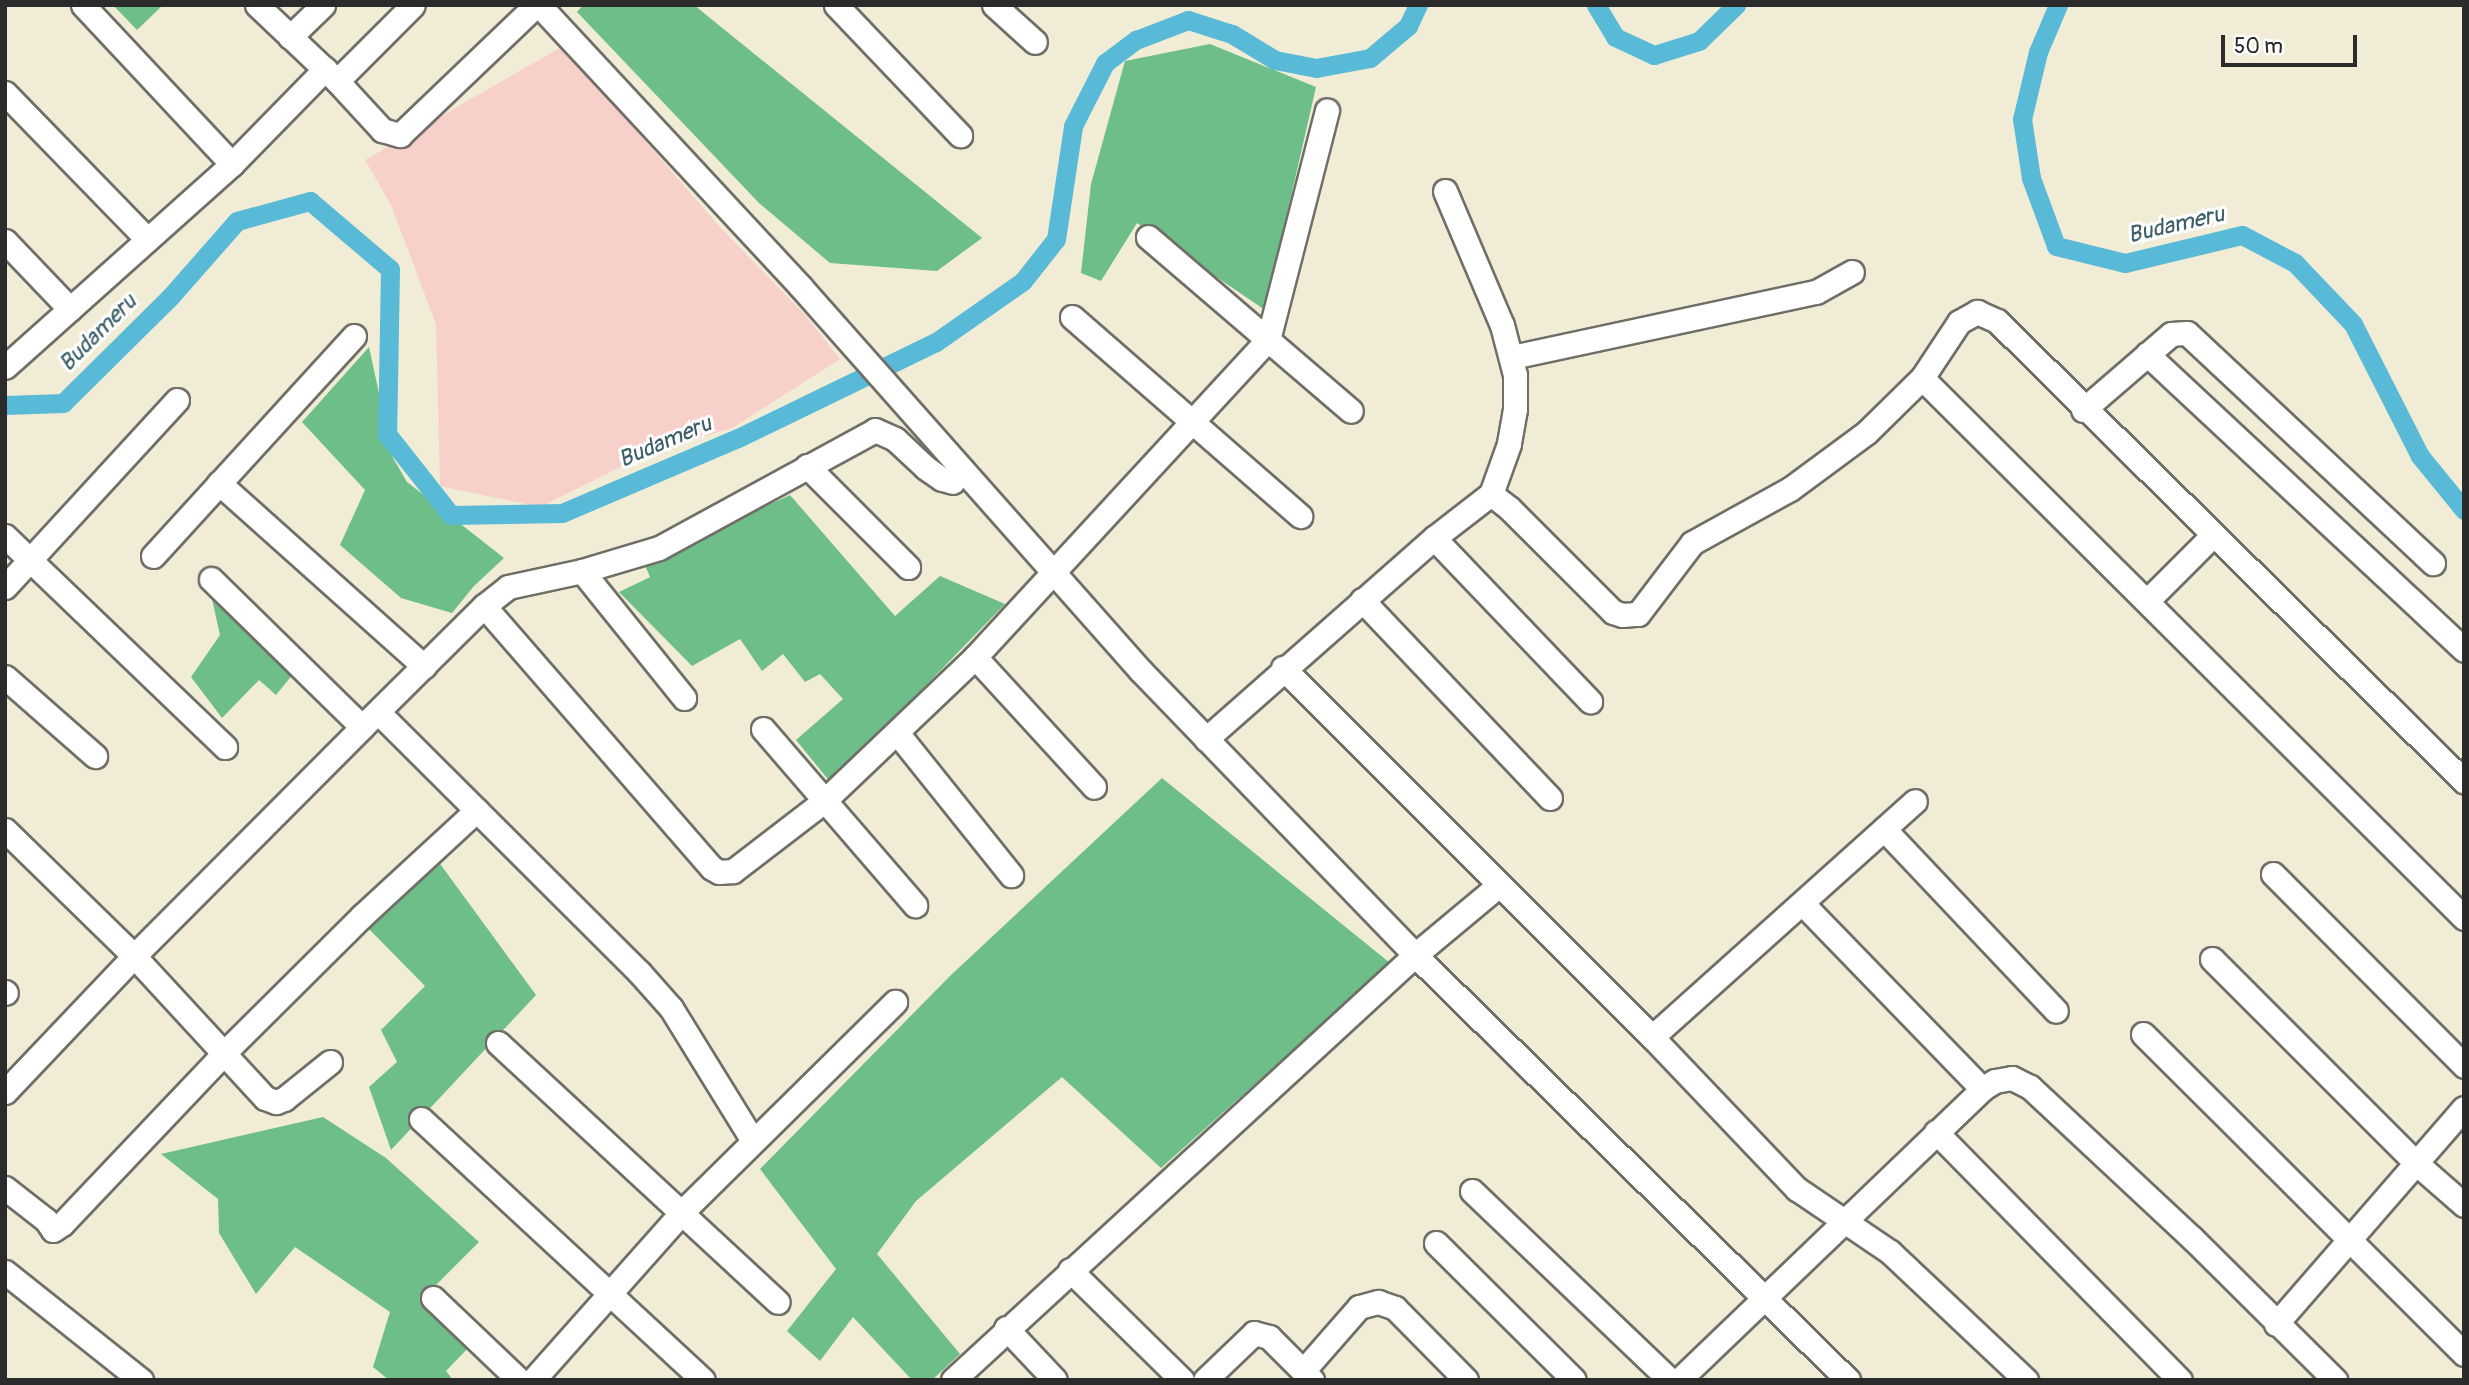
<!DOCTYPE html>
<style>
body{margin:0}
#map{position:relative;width:2469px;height:1385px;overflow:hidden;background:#f1ecd6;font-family:Pangolin,sans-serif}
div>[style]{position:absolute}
.built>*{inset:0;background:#f7d1c9}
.forest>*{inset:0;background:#6ebe89}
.canal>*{height:19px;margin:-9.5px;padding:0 9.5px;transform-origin:9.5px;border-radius:9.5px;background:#58bad6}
.roads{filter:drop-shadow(2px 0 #706f67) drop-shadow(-2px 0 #706f67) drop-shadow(0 2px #706f67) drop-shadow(0 -2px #706f67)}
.minor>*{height:23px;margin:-11.5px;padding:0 11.5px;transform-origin:11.5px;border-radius:11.5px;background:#fff}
span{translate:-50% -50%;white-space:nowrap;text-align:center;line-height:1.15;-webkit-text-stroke:6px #fff;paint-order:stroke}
.water-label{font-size:23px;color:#3b5d67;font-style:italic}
.frame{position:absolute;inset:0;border:7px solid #2b2b2b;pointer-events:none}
.scale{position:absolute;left:2221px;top:35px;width:136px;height:32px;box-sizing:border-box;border:4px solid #2b2b2b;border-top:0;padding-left:9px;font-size:21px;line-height:24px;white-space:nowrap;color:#2b2b2b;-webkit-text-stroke:5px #fff;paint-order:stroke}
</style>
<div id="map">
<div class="built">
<i style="clip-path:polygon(563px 46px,718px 225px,806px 316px,840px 359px,734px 427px,645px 455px,540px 507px,440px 486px,436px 324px,391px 205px,365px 160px)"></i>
</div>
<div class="forest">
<i style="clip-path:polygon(113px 5px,163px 5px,137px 30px)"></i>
<i style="clip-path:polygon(583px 5px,694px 5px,982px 238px,937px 271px,830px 263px,759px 203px,577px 12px)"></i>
<i style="clip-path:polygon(1210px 44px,1316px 87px,1265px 310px,1137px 223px,1101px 281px,1081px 273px,1091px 184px,1125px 61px)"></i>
<i style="clip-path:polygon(369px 347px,393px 458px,407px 482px,504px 558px,474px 586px,452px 613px,401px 598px,340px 545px,365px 490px,302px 422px)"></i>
<i style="clip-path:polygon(790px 495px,895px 616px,940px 576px,1005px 604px,831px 783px,796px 740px,843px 699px,820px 674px,805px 682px,783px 654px,762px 671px,740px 639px,692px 666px,619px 592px,650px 577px,644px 563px)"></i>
<i style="clip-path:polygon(210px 590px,293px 674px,276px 695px,259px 680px,222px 718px,191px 677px,220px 635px)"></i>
<i style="clip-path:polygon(1162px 778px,1390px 963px,1161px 1168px,1062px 1077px,916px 1201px,877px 1254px,960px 1354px,932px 1380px,912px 1380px,853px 1317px,820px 1361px,787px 1331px,836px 1269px,760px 1169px,951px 975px)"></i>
<i style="clip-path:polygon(438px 861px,536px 995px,391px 1150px,369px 1087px,397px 1062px,381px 1030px,425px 986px,367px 927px)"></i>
<i style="clip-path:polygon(323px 1117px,386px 1158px,479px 1242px,424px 1297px,470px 1346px,446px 1371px,453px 1380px,389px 1380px,373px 1367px,390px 1312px,295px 1247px,256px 1294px,219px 1233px,218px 1199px,161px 1154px)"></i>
</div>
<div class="canal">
<i style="left:1596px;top:5px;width:37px;rotate:59deg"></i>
<i style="left:1615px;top:37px;width:43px;rotate:24.8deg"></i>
<i style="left:1654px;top:55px;width:47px;rotate:-17.3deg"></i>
<i style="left:1699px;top:41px;width:52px;rotate:-44.2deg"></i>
<i style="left:2058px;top:5px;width:51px;rotate:113.1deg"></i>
<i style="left:2038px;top:52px;width:69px;rotate:103.4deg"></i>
<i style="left:2022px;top:119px;width:60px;rotate:81.3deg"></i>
<i style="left:2031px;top:178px;width:72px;rotate:69.8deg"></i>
<i style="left:2056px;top:246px;width:71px;rotate:13.8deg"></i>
<i style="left:2125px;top:263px;width:120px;rotate:-13.5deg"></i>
<i style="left:2242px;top:235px;width:60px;rotate:27.8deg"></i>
<i style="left:2295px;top:263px;width:84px;rotate:46.4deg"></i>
<i style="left:2353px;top:324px;width:148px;rotate:63.1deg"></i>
<i style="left:2420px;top:456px;width:70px;rotate:50.8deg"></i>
<i style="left:5px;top:405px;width:58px;rotate:-2deg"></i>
<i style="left:63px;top:403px;width:152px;rotate:-44.7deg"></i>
<i style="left:171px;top:296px;width:100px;rotate:-48.7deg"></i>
<i style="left:237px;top:221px;width:76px;rotate:-15.3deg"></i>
<i style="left:310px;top:201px;width:105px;rotate:40.4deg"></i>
<i style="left:390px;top:269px;width:165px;rotate:91deg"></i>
<i style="left:387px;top:434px;width:103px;rotate:51.7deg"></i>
<i style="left:451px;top:515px;width:111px;rotate:-1deg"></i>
<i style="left:562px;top:513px;width:191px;rotate:-23.1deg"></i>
<i style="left:738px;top:438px;width:220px;rotate:-25.9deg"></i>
<i style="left:936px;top:342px;width:106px;rotate:-35deg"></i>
<i style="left:1023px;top:281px;width:53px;rotate:-51.8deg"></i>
<i style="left:1056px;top:239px;width:114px;rotate:-81.4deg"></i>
<i style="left:1073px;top:126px;width:71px;rotate:-63.1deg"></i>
<i style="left:1105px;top:63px;width:39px;rotate:-37deg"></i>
<i style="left:1136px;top:40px;width:56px;rotate:-21deg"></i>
<i style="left:1188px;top:20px;width:46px;rotate:17.7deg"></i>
<i style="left:1232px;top:34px;width:50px;rotate:31.2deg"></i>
<i style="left:1275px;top:60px;width:42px;rotate:11deg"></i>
<i style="left:1316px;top:68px;width:55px;rotate:-10.5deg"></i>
<i style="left:1370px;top:58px;width:50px;rotate:-40.1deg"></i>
<i style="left:1408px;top:26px;width:23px;rotate:-65deg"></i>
</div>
<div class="roads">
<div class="minor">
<i style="left:83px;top:5px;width:218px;rotate:46.9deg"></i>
<i style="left:257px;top:5px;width:110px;rotate:43.5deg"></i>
<i style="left:337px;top:81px;width:67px;rotate:47.4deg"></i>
<i style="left:382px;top:130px;width:19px;rotate:16deg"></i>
<i style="left:400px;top:135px;width:188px;rotate:-43.7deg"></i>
<i style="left:539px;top:5px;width:384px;rotate:47.1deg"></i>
<i style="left:800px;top:286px;width:514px;rotate:48.47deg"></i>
<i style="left:1141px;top:671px;width:395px;rotate:46deg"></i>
<i style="left:1415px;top:955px;width:607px;rotate:44.47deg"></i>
<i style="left:836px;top:5px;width:180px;rotate:46.4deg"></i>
<i style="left:994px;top:5px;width:55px;rotate:42.1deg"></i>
<i style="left:290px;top:37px;width:46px;rotate:-44.1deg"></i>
<i style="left:337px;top:81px;width:107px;rotate:-45deg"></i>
<i style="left:5px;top:93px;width:204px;rotate:45.8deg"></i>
<i style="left:1445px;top:191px;width:146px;rotate:67deg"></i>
<i style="left:1502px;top:325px;width:52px;rotate:75.4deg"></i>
<i style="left:1515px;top:375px;width:34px;rotate:90deg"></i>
<i style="left:1515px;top:409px;width:36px;rotate:100deg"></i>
<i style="left:1509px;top:444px;width:53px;rotate:109.8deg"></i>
<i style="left:1148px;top:237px;width:267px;rotate:40.6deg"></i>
<i style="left:5px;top:241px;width:94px;rotate:46.3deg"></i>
<i style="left:1072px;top:317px;width:303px;rotate:41.1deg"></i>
<i style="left:2147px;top:354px;width:434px;rotate:43deg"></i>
<i style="left:1512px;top:357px;width:311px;rotate:-12.1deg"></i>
<i style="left:1816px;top:292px;width:41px;rotate:-29.1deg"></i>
<i style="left:5px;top:367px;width:305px;rotate:-41.8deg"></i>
<i style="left:232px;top:164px;width:133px;rotate:-45.6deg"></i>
<i style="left:1922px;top:378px;width:765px;rotate:44.89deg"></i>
<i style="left:2083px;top:410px;width:116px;rotate:-40.8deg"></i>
<i style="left:2171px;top:334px;width:16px;rotate:-4deg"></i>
<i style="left:2187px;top:333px;width:337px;rotate:43.1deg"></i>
<i style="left:807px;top:466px;width:143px;rotate:45deg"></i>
<i style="left:219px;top:483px;width:275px;rotate:41.8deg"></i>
<i style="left:5px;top:536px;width:305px;rotate:43.8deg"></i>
<i style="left:1434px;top:538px;width:226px;rotate:46.3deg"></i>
<i style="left:153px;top:556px;width:298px;rotate:-47.6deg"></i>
<i style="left:582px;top:571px;width:163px;rotate:51.2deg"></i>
<i style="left:211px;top:579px;width:211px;rotate:44.4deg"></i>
<i style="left:5px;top:587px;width:254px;rotate:-47.4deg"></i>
<i style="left:1362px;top:600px;width:273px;rotate:46.5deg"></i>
<i style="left:2148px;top:600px;width:91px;rotate:-45deg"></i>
<i style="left:484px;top:606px;width:347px;rotate:49deg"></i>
<i style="left:712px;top:868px;width:8px;rotate:30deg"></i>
<i style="left:719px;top:872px;width:14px;rotate:-4deg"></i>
<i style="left:733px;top:871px;width:113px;rotate:-37.5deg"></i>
<i style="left:823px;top:802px;width:210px;rotate:-43.6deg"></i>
<i style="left:975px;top:657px;width:432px;rotate:-47.3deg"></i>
<i style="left:1268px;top:340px;width:237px;rotate:-75.6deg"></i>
<i style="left:975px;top:657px;width:176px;rotate:47.5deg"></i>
<i style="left:1283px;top:668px;width:522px;rotate:45deg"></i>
<i style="left:1652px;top:1037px;width:210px;rotate:46.4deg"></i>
<i style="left:1797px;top:1189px;width:112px;rotate:34.1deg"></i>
<i style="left:1890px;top:1252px;width:187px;rotate:43.3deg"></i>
<i style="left:5px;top:677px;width:120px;rotate:41.3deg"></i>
<i style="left:378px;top:712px;width:368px;rotate:44.9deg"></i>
<i style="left:639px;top:972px;width:48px;rotate:48.4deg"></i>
<i style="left:671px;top:1008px;width:156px;rotate:58.3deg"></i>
<i style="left:763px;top:729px;width:233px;rotate:49.2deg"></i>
<i style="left:898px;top:734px;width:181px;rotate:51.3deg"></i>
<i style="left:1206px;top:739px;width:304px;rotate:-41.4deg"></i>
<i style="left:1434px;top:538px;width:72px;rotate:-37.7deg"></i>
<i style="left:1491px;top:494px;width:23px;rotate:38deg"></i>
<i style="left:1509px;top:508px;width:147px;rotate:45deg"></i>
<i style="left:1613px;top:612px;width:9px;rotate:18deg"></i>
<i style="left:1622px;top:615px;width:16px;rotate:-4deg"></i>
<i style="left:1638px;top:614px;width:89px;rotate:-52.7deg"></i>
<i style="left:1692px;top:543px;width:112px;rotate:-28.9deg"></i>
<i style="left:1790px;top:489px;width:96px;rotate:-36.5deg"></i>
<i style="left:1867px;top:432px;width:77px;rotate:-44.5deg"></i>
<i style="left:1922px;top:378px;width:67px;rotate:-56.5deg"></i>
<i style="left:1959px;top:322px;width:21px;rotate:-29deg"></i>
<i style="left:1977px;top:312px;width:22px;rotate:24deg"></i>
<i style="left:1997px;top:321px;width:656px;rotate:44.57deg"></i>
<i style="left:1884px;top:829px;width:250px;rotate:46.6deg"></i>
<i style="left:5px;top:830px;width:180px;rotate:44.3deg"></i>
<i style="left:134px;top:956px;width:193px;rotate:47.3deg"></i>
<i style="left:265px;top:1098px;width:12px;rotate:20deg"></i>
<i style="left:276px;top:1102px;width:9px;rotate:-21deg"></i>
<i style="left:284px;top:1099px;width:59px;rotate:-38.8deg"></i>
<i style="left:2273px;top:874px;width:271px;rotate:45.1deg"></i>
<i style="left:1802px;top:903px;width:259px;rotate:45.9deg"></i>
<i style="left:2212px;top:959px;width:288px;rotate:45deg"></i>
<i style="left:2416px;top:1163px;width:64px;rotate:41.2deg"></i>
<i style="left:5px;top:992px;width:1px;rotate:45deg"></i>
<i style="left:2143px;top:1034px;width:453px;rotate:44.9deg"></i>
<i style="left:1652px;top:1037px;width:353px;rotate:-41.9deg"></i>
<i style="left:498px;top:1043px;width:381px;rotate:42.8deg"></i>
<i style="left:5px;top:1092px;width:187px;rotate:-46.5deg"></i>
<i style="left:134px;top:956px;width:323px;rotate:-45.1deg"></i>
<i style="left:362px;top:727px;width:172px;rotate:-44.8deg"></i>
<i style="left:484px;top:606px;width:31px;rotate:-38deg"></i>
<i style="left:508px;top:587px;width:76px;rotate:-12.2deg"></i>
<i style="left:582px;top:571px;width:80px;rotate:-16.6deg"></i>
<i style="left:659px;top:548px;width:246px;rotate:-28.6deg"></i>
<i style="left:875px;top:430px;width:22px;rotate:24deg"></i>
<i style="left:895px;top:439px;width:42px;rotate:43.1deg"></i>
<i style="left:926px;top:468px;width:19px;rotate:35deg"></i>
<i style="left:942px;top:479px;width:11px;rotate:15deg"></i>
<i style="left:421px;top:1119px;width:384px;rotate:42.8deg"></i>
<i style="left:1936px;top:1132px;width:348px;rotate:45.5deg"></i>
<i style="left:5px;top:1188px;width:52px;rotate:38deg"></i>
<i style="left:46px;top:1220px;width:12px;rotate:55deg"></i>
<i style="left:53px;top:1230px;width:11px;rotate:-34deg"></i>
<i style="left:62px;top:1224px;width:237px;rotate:-46.5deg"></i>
<i style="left:225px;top:1052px;width:193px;rotate:-44.8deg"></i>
<i style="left:362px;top:916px;width:156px;rotate:-42.7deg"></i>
<i style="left:1472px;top:1191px;width:274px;rotate:43.7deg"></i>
<i style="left:1436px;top:1243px;width:194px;rotate:44.8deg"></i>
<i style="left:1070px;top:1270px;width:157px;rotate:44.5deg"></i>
<i style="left:5px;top:1272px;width:174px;rotate:38.5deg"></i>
<i style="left:433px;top:1298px;width:119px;rotate:43.6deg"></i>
<i style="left:2276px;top:1324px;width:286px;rotate:-49deg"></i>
<i style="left:1006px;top:1328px;width:71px;rotate:46.7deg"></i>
<i style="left:1303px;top:1371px;width:85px;rotate:-48.8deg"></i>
<i style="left:1359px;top:1307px;width:20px;rotate:-15deg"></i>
<i style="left:1378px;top:1302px;width:18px;rotate:19deg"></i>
<i style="left:1395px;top:1308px;width:101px;rotate:45.4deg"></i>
<i style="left:533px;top:1380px;width:226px;rotate:-48.4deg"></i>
<i style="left:683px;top:1211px;width:298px;rotate:-44.6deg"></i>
<i style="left:953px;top:1380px;width:628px;rotate:-42.61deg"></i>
<i style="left:1415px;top:955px;width:109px;rotate:-39.8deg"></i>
<i style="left:1205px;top:1380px;width:68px;rotate:-43.8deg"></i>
<i style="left:1254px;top:1333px;width:16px;rotate:15deg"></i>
<i style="left:1269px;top:1337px;width:61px;rotate:45deg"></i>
<i style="left:1679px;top:1380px;width:420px;rotate:-43.8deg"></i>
<i style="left:1982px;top:1089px;width:15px;rotate:-32deg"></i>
<i style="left:1995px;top:1081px;width:17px;rotate:-10deg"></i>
<i style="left:2012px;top:1078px;width:20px;rotate:27deg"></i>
<i style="left:2030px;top:1087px;width:221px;rotate:43deg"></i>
<i style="left:2192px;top:1238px;width:202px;rotate:44.8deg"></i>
</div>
</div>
<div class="water-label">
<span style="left:2176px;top:225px;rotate:-13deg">Budameru</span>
<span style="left:98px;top:333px;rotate:-45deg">Budameru</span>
<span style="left:665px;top:442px;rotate:-23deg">Budameru</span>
</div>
<div class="frame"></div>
<div class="scale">50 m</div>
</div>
